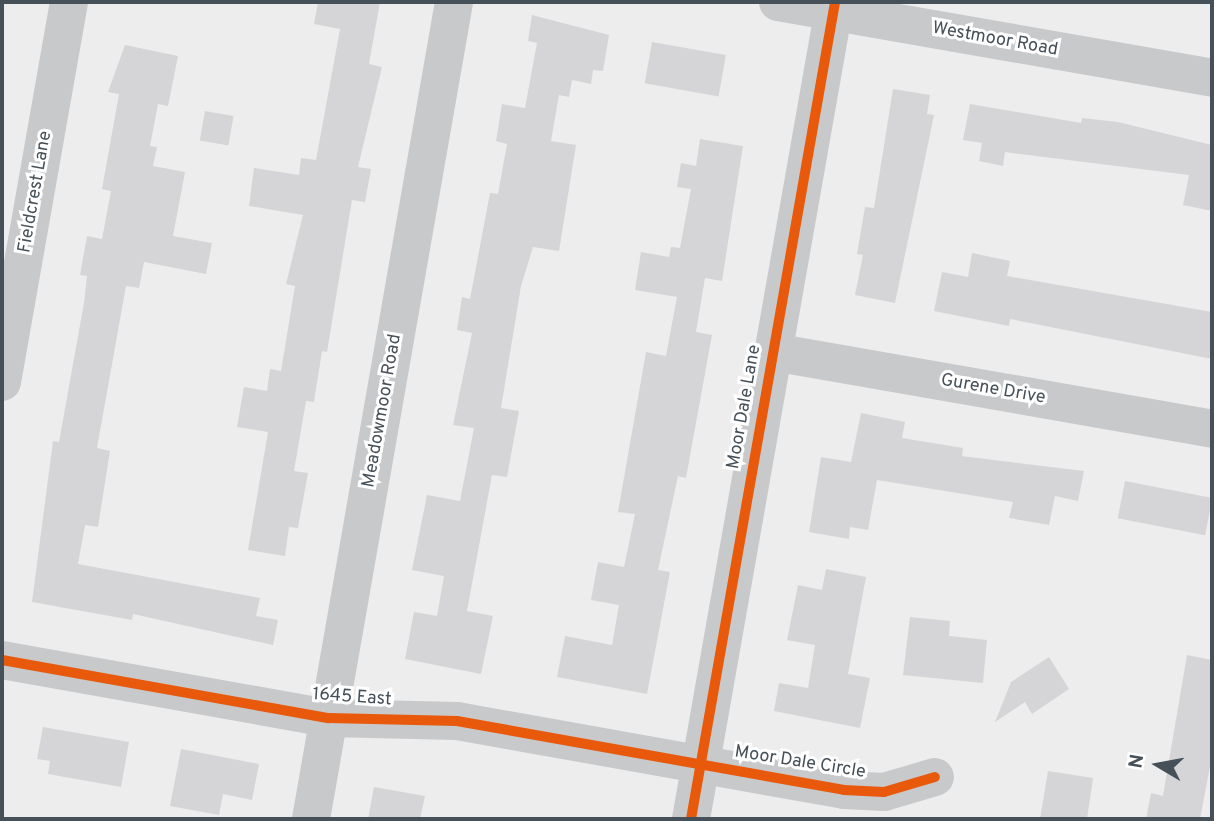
<!DOCTYPE html>
<style>
body{margin:0}
#map{position:relative;width:1214px;height:821px;overflow:hidden;background:#eeeded;font-family:Overpass,sans-serif}
div>[style]{position:absolute}
.building>*{inset:0;background:#d5d5d7;transform-origin:0 0}
.minor>*{height:38px;margin:-19px;padding:0 19px;transform-origin:19px;border-radius:19px;background:#c7c9cb}
.cycleway>*{height:10px;margin:-5px;padding:0 5px;transform-origin:5px;border-radius:5px;background:#e8590c}
span{translate:-50% -50%;white-space:nowrap;text-align:center;line-height:1.15;-webkit-text-stroke:6px #fff;paint-order:stroke}
.street-label{font-size:18px;color:#455058}
.frame{position:absolute;inset:0;border:4px solid #455058;pointer-events:none}
.north{position:absolute;left:1123px;top:730px;width:70px;height:70px;-webkit-text-stroke:5px #fff;paint-order:stroke;rotate:280deg;font-size:19px;font-weight:700;line-height:28px;text-align:center;color:#455058}
.north::after{content:'';display:block;margin:auto;width:24px;height:32px;background:#455058;clip-path:polygon(50% 0,100% 100%,50% 72%,0 100%)}
</style>
<div id="map">
<div class="building">
<i style="clip-path:polygon(318px 2px,380px 2px,369px 64px,382px 67px,358px 167px,371px 169px,365px 202px,352px 200px,327px 352px,322px 351px,314px 402px,306px 401px,294px 471px,308px 473px,298px 528px,289px 527px,285px 556px,248px 550px,268px 432px,237px 427px,244px 387px,267px 391px,270px 369px,281px 371px,295px 286px,286px 284px,303px 215px,249px 206px,254px 168px,299px 175px,301px 158px,316px 160px,340px 29px,314px 24px)"></i>
<i style="clip-path:polygon(532px 15px,609px 35px,603px 71px,593px 70px,591px 84px,572px 80px,569px 97px,559px 95px,551px 141px,576px 145px,559px 251px,533px 247px,521px 286px,501px 408px,519px 411px,507px 477px,492px 475px,467px 611px,493px 616px,481px 674px,405px 659px,414px 612px,437px 616px,444px 576px,412px 570px,427px 495px,460px 501px,474px 428px,453px 425px,472px 333px,457px 330px,462px 297px,470px 299px,490px 193px,498px 194px,507px 144px,496px 141px,502px 104px,525px 108px,537px 43px,528px 41px)"></i>
<i style="left:652px;top:42px;width:75px;height:42px;rotate:10deg"></i>
<i style="clip-path:polygon(125px 45px,178px 56px,168px 106px,158px 104px,150px 146px,157px 147px,153px 166px,185px 172px,173px 236px,212px 243px,206px 274px,144px 262px,139px 288px,126px 286px,97px 448px,110px 451px,98px 527px,85px 525px,78px 564px,260px 598px,256px 616px,278px 620px,273px 645px,133px 614px,132px 620px,32px 602px,53px 441px,59px 442px,84px 303px,87px 276px,80px 275px,87px 236px,102px 239px,111px 191px,102px 189px,119px 94px,108px 92px)"></i>
<i style="clip-path:polygon(893px 89px,930px 95px,927px 114px,934px 115px,895px 303px,855px 295px,863px 255px,857px 254px,865px 207px,874px 208px)"></i>
<i style="clip-path:polygon(970px 104px,1081px 123px,1082px 118px,1118px 122px,1212px 145px,1212px 211px,1183px 205px,1189px 175px,1005px 152px,1003px 166px,979px 161px,982px 143px,963px 140px)"></i>
<i style="left:205px;top:111px;width:29px;height:30px;rotate:10deg"></i>
<i style="clip-path:polygon(700px 139px,743px 146px,722px 281px,705px 278px,696px 332px,712px 335px,686px 478px,678px 476px,658px 570px,670px 572px,647px 694px,557px 677px,565px 636px,612px 645px,619px 605px,591px 600px,598px 562px,624px 567px,635px 514px,618px 512px,646px 352px,666px 356px,677px 297px,635px 290px,641px 252px,669px 257px,671px 247px,680px 248px,691px 189px,677px 187px,681px 163px,696px 166px)"></i>
<i style="clip-path:polygon(972px 253px,1010px 261px,1007px 276px,1212px 312px,1212px 359px,1010px 319px,1009px 326px,934px 311px,942px 272px,968px 277px)"></i>
<i style="clip-path:polygon(861px 413px,905px 422px,902px 438px,963px 448px,962px 456px,1084px 471px,1078px 501px,1055px 496px,1049px 525px,1009px 518px,1013px 502px,877px 480px,868px 530px,850px 527px,849px 539px,809px 532px,821px 457px,851px 462px)"></i>
<i style="left:1125px;top:481px;width:89px;height:38px;rotate:11deg"></i>
<i style="clip-path:polygon(826px 569px,866px 577px,848px 674px,870px 678px,860px 728px,774px 711px,779px 683px,808px 688px,815px 645px,787px 640px,798px 585px,822px 590px)"></i>
<i style="clip-path:polygon(910px 617px,950px 621px,949px 636px,987px 640px,983px 683px,903px 675px)"></i>
<i style="clip-path:polygon(1187px 655px,1212px 660px,1212px 756px,1200px 819px,1146px 819px,1151px 793px,1163px 796px)"></i>
<i style="clip-path:polygon(1049px 657px,1069px 689px,1032px 714px,1025px 702px,995px 722px,1011px 682px)"></i>
<i style="clip-path:polygon(43px 727px,129px 742px,121px 787px,48px 774px,50px 761px,37px 759px)"></i>
<i style="clip-path:polygon(181px 749px,259px 764px,252px 800px,223px 794px,219px 815px,170px 806px)"></i>
<i style="clip-path:polygon(1048px 771px,1093px 778px,1087px 819px,1040px 819px)"></i>
<i style="clip-path:polygon(374px 787px,425px 796px,420px 819px,368px 819px)"></i>
</div>
<div class="minor">
<i style="left:778px;top:2px;width:441px;rotate:9.9deg"></i>
<i style="left:773px;top:352px;width:446px;rotate:9.9deg"></i>
<i style="left:2px;top:382px;width:386px;rotate:-80deg"></i>
<i style="left:2px;top:660px;width:332px;rotate:10.1deg"></i>
<i style="left:329px;top:718px;width:128px;rotate:1.3deg"></i>
<i style="left:457px;top:721px;width:393px;rotate:10.1deg"></i>
<i style="left:844px;top:790px;width:40px;rotate:2.9deg"></i>
<i style="left:884px;top:792px;width:53px;rotate:-16.4deg"></i>
<i style="left:311px;top:819px;width:829px;rotate:-80.07deg"></i>
<i style="left:691px;top:819px;width:830px;rotate:-80deg"></i>
</div>
<div class="cycleway">
<i style="left:2px;top:660px;width:332px;rotate:10.1deg"></i>
<i style="left:329px;top:718px;width:128px;rotate:1.3deg"></i>
<i style="left:457px;top:721px;width:393px;rotate:10.1deg"></i>
<i style="left:844px;top:790px;width:40px;rotate:2.9deg"></i>
<i style="left:884px;top:792px;width:53px;rotate:-16.4deg"></i>
<i style="left:691px;top:819px;width:830px;rotate:-80deg"></i>
</div>
<div class="street-label">
<span style="left:995px;top:40px;rotate:10deg">Westmoor Road</span>
<span style="left:36px;top:192px;rotate:-80deg">Fieldcrest Lane</span>
<span style="left:993px;top:390px;rotate:10deg">Gurene Drive</span>
<span style="left:745px;top:407px;rotate:-80deg">Moor Dale Lane</span>
<span style="left:383px;top:411px;rotate:-80deg">Meadowmoor Road</span>
<span style="left:352px;top:698px;rotate:4deg">1645 East</span>
<span style="left:800px;top:763px;rotate:9deg">Moor Dale Circle</span>
</div>
<div class="frame"></div>
<div class="north">N</div>
</div>
